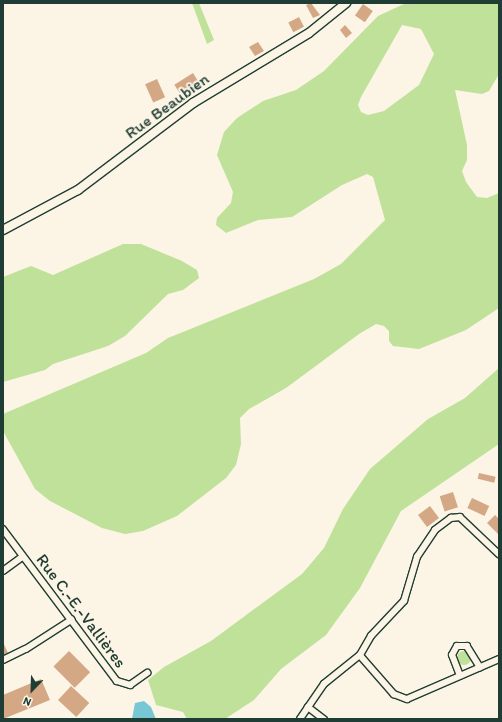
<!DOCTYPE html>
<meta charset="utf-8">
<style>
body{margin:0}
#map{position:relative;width:502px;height:722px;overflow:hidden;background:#fcf5e5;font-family:Itim,sans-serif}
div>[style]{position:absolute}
.green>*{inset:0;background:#bfe19a}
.round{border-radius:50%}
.water>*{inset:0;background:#78c7d5}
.building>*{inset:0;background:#d4a885;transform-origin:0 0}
.roads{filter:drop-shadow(1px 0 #1f3d34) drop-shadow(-1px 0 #1f3d34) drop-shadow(0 1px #1f3d34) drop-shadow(0 -1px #1f3d34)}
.minor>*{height:5.5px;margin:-2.75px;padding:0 2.75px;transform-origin:2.75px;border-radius:2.75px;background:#fcf5e5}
.secondary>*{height:8px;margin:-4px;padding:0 4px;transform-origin:4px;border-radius:4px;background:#fcf5e5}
span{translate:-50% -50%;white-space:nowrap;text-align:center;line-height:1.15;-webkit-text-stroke:4px #fcf5e5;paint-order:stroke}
.street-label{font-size:17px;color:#1f3d34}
.frame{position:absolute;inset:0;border:4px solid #1f3d34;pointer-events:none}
.north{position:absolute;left:12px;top:670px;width:40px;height:40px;-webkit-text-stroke:3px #fcf5e5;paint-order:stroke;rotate:203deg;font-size:11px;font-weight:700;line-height:16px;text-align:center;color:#1f3d34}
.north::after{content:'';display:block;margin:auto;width:14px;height:18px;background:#1f3d34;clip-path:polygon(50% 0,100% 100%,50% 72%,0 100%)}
</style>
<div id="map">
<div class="green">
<i style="clip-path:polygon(192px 3px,199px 3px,214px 40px,207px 44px)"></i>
<i style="clip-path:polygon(evenodd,406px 3px,499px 3px,499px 74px,489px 91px,482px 94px,455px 90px,467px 145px,467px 160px,462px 171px,466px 182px,477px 197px,487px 198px,499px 193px,499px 308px,466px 330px,419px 349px,393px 346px,389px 341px,389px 331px,384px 326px,376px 324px,359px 334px,286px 388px,249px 409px,240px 418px,241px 444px,236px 465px,226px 478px,177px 516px,143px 531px,125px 534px,102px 528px,50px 501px,35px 489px,3px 431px,3px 414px,146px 353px,168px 338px,314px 279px,341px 264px,385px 220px,373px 177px,367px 174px,342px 185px,292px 217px,258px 220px,226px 233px,216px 225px,217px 218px,231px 203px,233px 192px,217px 155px,224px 132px,237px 118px,263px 101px,296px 90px,324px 71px,378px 16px,406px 3px,402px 25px,421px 29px,434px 54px,419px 85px,384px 111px,368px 115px,361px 112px,358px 105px,361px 97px,402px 25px)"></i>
<i style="clip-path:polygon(123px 244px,141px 244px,182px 261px,197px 270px,199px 278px,183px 290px,168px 294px,125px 336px,108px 346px,53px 364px,45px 370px,3px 382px,3px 277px,31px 266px,53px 275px)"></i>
<i style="clip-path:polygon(499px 368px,499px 444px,401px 511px,360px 588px,326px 635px,281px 669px,254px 700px,225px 719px,187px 719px,183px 712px,156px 705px,148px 680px,164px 667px,211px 641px,302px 574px,324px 548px,343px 509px,370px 469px,428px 419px,465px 398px)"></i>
<i class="round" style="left:457px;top:651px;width:14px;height:14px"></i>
</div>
<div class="water">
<i style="clip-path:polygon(144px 701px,151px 707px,156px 719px,132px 719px,135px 703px)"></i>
</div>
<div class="building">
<i style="clip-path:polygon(311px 3px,320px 15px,313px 18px,306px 5px)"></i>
<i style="left:363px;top:4px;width:12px;height:14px;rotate:35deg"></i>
<i style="left:299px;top:17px;width:11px;height:12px;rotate:63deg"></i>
<i style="clip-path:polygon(345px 25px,352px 33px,346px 38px,340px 30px)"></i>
<i style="clip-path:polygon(258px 42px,264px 51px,255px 56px,249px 47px)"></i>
<i style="left:193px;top:73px;width:15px;height:22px;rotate:58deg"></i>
<i style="left:157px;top:79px;width:20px;height:13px;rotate:66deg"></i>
<i style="left:479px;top:473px;width:17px;height:6px;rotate:13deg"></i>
<i style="left:453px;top:492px;width:16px;height:14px;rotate:72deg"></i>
<i style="left:472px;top:498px;width:19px;height:11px;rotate:25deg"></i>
<i style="left:430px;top:506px;width:15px;height:15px;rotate:53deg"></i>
<i style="clip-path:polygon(495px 515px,499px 519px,499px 535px,487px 523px)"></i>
<i style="clip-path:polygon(3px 642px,8px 653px,3px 655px)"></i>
<i style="left:69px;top:651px;width:30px;height:22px;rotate:45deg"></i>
<i style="clip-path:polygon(41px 679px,50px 700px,3px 719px,3px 695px)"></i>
<i style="left:71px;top:686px;width:25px;height:19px;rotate:43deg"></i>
</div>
<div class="roads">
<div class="minor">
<i style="left:3px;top:529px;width:190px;rotate:53.1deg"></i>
<i style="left:117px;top:681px;width:14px;rotate:17deg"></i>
<i style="left:130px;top:685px;width:21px;rotate:-35deg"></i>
<i style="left:3px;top:571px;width:24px;rotate:-36deg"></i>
<i style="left:360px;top:655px;width:52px;rotate:48.9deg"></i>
<i style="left:394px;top:694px;width:14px;rotate:21deg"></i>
<i style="left:407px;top:699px;width:100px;rotate:-23.5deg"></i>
<i style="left:3px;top:660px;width:25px;rotate:-26deg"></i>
<i style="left:26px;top:649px;width:54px;rotate:-32.8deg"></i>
<i style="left:460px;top:676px;width:22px;rotate:-111deg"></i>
<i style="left:452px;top:655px;width:10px;rotate:-61deg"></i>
<i style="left:457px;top:646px;width:10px"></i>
<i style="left:467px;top:646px;width:25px;rotate:58deg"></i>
<i style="left:308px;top:707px;width:20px;rotate:37deg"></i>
<i style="left:300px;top:719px;width:42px;rotate:-55.6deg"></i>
<i style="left:324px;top:684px;width:46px;rotate:-38.9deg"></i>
<i style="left:360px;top:655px;width:22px;rotate:-60deg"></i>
<i style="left:371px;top:636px;width:48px;rotate:-46.7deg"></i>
<i style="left:404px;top:601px;width:46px;rotate:-73.5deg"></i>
<i style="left:417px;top:557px;width:32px;rotate:-56deg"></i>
<i style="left:435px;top:530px;width:20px;rotate:-37deg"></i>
<i style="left:451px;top:518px;width:9px;rotate:-6deg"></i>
<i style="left:460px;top:517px;width:54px;rotate:43.5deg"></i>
</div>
<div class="secondary">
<i style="left:3px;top:230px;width:85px;rotate:-28.1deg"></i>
<i style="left:78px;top:190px;width:144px;rotate:-37.1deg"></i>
<i style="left:193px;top:103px;width:135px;rotate:-31.1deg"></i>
<i style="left:309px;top:33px;width:48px;rotate:-39deg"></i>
</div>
</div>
<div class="street-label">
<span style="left:167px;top:106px;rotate:-36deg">Rue Beaubien</span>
<span style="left:81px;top:611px;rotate:53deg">Rue C.-E.-Vallières</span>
</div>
<div class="frame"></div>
<div class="north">N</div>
</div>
